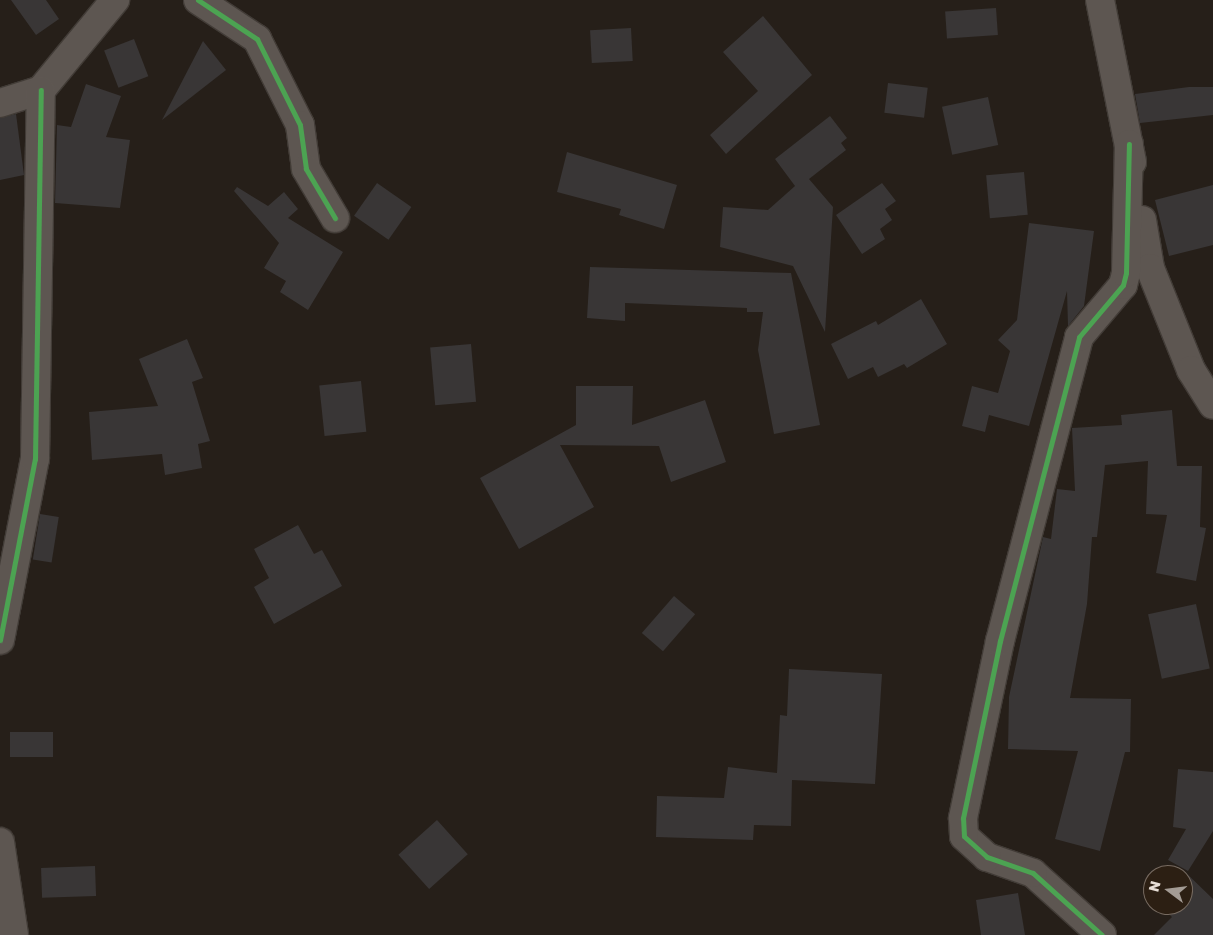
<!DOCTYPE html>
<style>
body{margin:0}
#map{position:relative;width:1213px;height:935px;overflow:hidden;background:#261f19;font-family:"Golos Text",sans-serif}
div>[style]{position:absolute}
.building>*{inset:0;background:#393636;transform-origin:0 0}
.roads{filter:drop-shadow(1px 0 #423c37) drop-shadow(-1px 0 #423c37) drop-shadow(0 1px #423c37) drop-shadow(0 -1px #423c37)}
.minor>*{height:28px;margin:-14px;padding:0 14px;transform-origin:14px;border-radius:14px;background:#5d5651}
.cycleway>*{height:5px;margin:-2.5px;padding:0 2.5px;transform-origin:2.5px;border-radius:2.5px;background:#4ca352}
span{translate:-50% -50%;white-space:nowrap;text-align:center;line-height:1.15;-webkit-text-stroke:4px #2c1f13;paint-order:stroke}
.north{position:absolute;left:1143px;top:865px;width:50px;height:50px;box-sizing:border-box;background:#2c1f13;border:1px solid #776b61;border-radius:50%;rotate:285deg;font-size:14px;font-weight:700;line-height:20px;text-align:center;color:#e7ded6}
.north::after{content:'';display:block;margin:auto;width:18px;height:22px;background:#a39b94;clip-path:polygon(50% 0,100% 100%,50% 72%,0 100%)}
</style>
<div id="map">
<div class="building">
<i style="clip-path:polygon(11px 0,46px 0,59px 19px,36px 35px)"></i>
<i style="left:996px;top:8px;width:27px;height:51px;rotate:86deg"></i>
<i style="clip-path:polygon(763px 16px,812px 75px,726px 154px,710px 135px,758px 91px,723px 52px)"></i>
<i style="left:631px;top:28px;width:33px;height:41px;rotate:87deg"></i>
<i style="left:134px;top:39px;width:40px;height:32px;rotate:69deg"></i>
<i style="clip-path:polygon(203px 41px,226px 70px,162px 120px)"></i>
<i style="left:888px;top:83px;width:40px;height:30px;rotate:7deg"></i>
<i style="clip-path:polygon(86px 84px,121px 96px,106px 137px,130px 140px,120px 208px,55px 203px,57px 125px,71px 127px)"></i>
<i style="clip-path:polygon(1189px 87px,1213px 87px,1213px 115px,1140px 123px,1135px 94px)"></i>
<i style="left:988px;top:97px;width:49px;height:47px;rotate:78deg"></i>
<i style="clip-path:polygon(16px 114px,24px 175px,0 180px,0 118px)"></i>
<i style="clip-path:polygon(830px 116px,847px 138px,841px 143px,846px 150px,809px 179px,833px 207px,825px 332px,793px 266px,720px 247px,723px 207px,768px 210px,795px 186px,775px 159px)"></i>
<i style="clip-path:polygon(567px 152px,677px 185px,664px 229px,619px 215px,621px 209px,557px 192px)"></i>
<i style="left:1024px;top:172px;width:43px;height:38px;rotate:85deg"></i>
<i style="left:377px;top:183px;width:42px;height:40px;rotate:35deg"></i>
<i style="clip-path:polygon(882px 183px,896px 201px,885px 209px,892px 220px,880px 229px,885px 239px,862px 254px,836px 215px)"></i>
<i style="clip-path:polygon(1213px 185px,1213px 245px,1169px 256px,1155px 200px)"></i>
<i style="clip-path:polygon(237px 187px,268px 206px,284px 192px,298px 209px,288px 218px,343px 252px,308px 310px,280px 292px,286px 281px,264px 268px,279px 243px,234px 191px)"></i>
<i style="clip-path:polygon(1029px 223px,1094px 231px,1084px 306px,1068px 326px,1067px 291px,1029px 426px,989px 415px,985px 432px,962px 426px,972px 386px,998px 393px,1010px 351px,998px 340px,1017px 320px)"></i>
<i style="clip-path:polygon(590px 267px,791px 273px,820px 425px,774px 434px,758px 350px,763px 312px,747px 312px,747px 308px,625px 303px,625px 321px,587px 318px)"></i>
<i style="clip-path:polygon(921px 299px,947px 344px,907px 368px,904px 364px,878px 377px,873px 367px,848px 379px,831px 344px,876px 321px,878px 325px)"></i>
<i style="clip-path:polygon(187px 339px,203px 378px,192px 382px,210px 441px,198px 444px,202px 468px,165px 475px,162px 454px,92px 460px,89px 412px,158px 406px,139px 359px)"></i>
<i style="left:471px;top:344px;width:58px;height:41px;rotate:85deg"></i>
<i style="left:361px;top:381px;width:51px;height:42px;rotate:84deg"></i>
<i style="clip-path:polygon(576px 386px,633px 386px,632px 425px,705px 400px,726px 462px,671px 482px,659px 446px,560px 445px,594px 507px,519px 549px,480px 478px,576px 425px)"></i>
<i style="clip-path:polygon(1172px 410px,1177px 466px,1202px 466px,1200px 527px,1206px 528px,1196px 581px,1156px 573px,1167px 515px,1146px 514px,1148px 461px,1105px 465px,1097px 537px,1092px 537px,1087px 604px,1070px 698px,1131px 699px,1130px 752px,1125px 752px,1100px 851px,1055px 839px,1078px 751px,1008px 749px,1009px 697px,1043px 537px,1051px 539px,1057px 489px,1075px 491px,1072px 428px,1122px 425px,1121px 415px)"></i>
<i style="left:40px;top:514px;width:19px;height:46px;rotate:9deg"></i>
<i style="clip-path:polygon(298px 525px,314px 554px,322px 550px,342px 586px,274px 624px,254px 587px,269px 578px,254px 549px)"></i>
<i style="left:674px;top:596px;width:28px;height:49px;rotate:41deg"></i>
<i style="left:1196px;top:604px;width:66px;height:49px;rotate:78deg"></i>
<i style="clip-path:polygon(789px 669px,882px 674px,875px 784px,792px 780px,791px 826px,754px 825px,753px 840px,656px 837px,657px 796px,724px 798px,728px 767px,777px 773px,780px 715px,787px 716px)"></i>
<i style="left:53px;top:732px;width:25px;height:43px;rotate:90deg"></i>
<i style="clip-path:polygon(1178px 769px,1213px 772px,1213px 831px,1188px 871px,1168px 860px,1186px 829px,1173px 827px)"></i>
<i style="left:437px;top:820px;width:46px;height:52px;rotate:48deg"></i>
<i style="left:95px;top:866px;width:30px;height:54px;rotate:88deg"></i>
<i style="clip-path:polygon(1183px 870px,1213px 899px,1213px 935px,1154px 935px,1172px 917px,1160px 905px,1183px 905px)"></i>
<i style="clip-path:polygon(1018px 893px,1025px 935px,981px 935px,976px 900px)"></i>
</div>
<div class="roads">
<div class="minor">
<i style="left:198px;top:0;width:71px;rotate:33.5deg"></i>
<i style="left:257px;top:39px;width:96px;rotate:63.4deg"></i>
<i style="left:300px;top:125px;width:44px;rotate:82.2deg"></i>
<i style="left:306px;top:169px;width:57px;rotate:59.4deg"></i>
<i style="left:1100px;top:0;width:165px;rotate:78.8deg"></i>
<i style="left:0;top:103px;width:43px;rotate:-17.6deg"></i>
<i style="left:41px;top:90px;width:117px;rotate:-50.6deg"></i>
<i style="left:1142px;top:220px;width:49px;rotate:80.5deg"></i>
<i style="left:1150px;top:268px;width:110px;rotate:68.1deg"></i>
<i style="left:1191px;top:370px;width:41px;rotate:57.8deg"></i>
<i style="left:0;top:640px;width:184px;rotate:-79.1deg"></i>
<i style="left:35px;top:459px;width:369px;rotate:-89.1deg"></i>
<i style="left:0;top:842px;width:94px;rotate:81.4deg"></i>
<i style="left:1102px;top:935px;width:93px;rotate:-138.1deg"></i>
<i style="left:1033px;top:873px;width:49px;rotate:-160.8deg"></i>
<i style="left:987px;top:857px;width:31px;rotate:-138deg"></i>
<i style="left:964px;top:836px;width:18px;rotate:-93deg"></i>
<i style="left:963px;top:818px;width:181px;rotate:-78.2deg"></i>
<i style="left:1000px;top:641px;width:314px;rotate:-75.4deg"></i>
<i style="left:1079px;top:337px;width:68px;rotate:-49.8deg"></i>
<i style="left:1123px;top:285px;width:12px;rotate:-76deg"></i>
<i style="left:1126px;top:273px;width:129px;rotate:-88.7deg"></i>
</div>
</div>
<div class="cycleway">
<i style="left:198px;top:0;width:71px;rotate:33.5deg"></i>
<i style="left:257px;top:39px;width:96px;rotate:63.4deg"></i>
<i style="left:300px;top:125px;width:44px;rotate:82.2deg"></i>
<i style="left:306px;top:169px;width:57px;rotate:59.4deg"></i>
<i style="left:0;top:640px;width:184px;rotate:-79.1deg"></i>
<i style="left:35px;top:459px;width:369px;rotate:-89.1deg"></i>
<i style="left:1102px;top:935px;width:93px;rotate:-138.1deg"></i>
<i style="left:1033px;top:873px;width:49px;rotate:-160.8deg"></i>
<i style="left:987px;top:857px;width:31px;rotate:-138deg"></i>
<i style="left:964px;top:836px;width:18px;rotate:-93deg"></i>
<i style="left:963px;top:818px;width:181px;rotate:-78.2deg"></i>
<i style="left:1000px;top:641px;width:314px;rotate:-75.4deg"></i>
<i style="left:1079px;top:337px;width:68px;rotate:-49.8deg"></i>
<i style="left:1123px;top:285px;width:12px;rotate:-76deg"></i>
<i style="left:1126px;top:273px;width:129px;rotate:-88.7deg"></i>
</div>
<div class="north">N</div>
</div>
